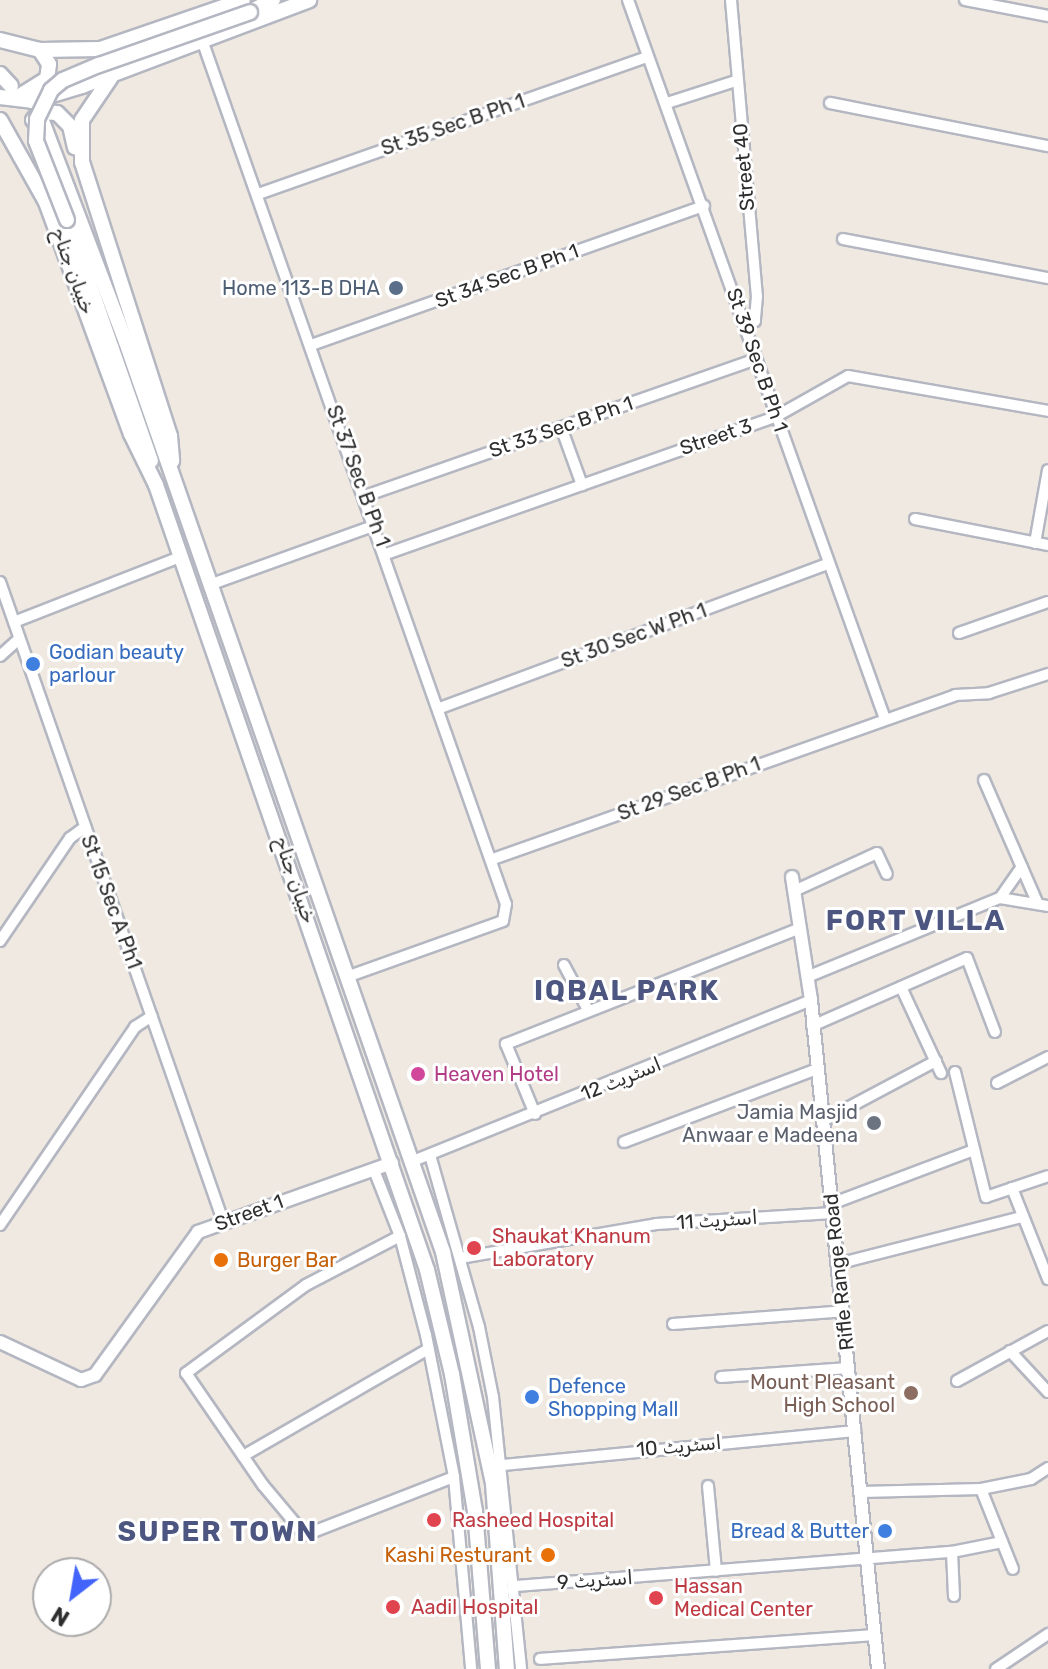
<!DOCTYPE html>
<meta charset="utf-8">
<style>
body{margin:0}
#map{position:relative;width:1048px;height:1669px;overflow:hidden;background:#efe9e1;font-family:Rubik,"Noto Naskh Arabic",sans-serif}
div>[style]{position:absolute}
.roads{filter:drop-shadow(2px 0 #b4b7c1) drop-shadow(-2px 0 #b4b7c1) drop-shadow(0 2px #b4b7c1) drop-shadow(0 -2px #b4b7c1)}
.minor>*{height:10px;margin:-5px;padding:0 5px;transform-origin:5px;border-radius:5px;background:#fff}
.tertiary>*{height:12px;margin:-6px;padding:0 6px;transform-origin:6px;border-radius:6px;background:#fff}
.secondary>*{height:14px;margin:-7px;padding:0 7px;transform-origin:7px;border-radius:7px;background:#fff}
.bridges{filter:drop-shadow(2px 0 #b4b7c1) drop-shadow(-2px 0 #b4b7c1) drop-shadow(0 2px #b4b7c1) drop-shadow(0 -2px #b4b7c1)}
.secondary-bridge>*{height:14px;margin:-7px;padding:0 7px;transform-origin:7px;border-radius:7px;background:#fff}
.dots>*{width:22px;height:22px;translate:-50% -50%;box-sizing:border-box;border:4px solid #fff;border-radius:50%}
span{translate:-50% -50%;white-space:nowrap;text-align:center;line-height:1.15;-webkit-text-stroke:6px #fff;paint-order:stroke}
.street-label{font-size:20px;color:#2e2e2e}
.service-label{font-size:20px;color:#4e5e75}
.right{translate:-100% -50%;text-align:right}
.shop-label{font-size:20px;color:#366cbe}
.left{translate:0 -50%;text-align:left}
.hotel-label{font-size:20px;color:#b23c85}
.worship-label{font-size:20px;color:#5b616d}
.health-label{font-size:20px;color:#be3a42}
.food-label{font-size:20px;color:#c56008}
.education-label{font-size:20px;color:#785e54}
.district-label{font-size:28px;color:#4d5680;font-weight:700;letter-spacing:2px}
.north{position:absolute;left:32px;top:1557px;width:80px;height:80px;box-sizing:border-box;background:#fff;border:2px solid #ababab;border-radius:50%;rotate:211deg;font-size:22px;font-weight:700;line-height:32px;text-align:center;color:#2e2e2e}
.north::after{content:'';display:block;margin:auto;width:28px;height:36px;background:#4264fb;clip-path:polygon(50% 0,100% 100%,50% 72%,0 100%)}
</style>
<div id="map">
<div class="roads">
<div class="minor">
<i style="left:628px;top:0;width:764px;rotate:70.33deg"></i>
<i style="left:731px;top:0;width:297px;rotate:85deg"></i>
<i style="left:757px;top:296px;width:25px;rotate:95deg"></i>
<i style="left:755px;top:321px;width:12px;rotate:156deg"></i>
<i style="left:965px;top:0;width:85px;rotate:10.9deg"></i>
<i style="left:202px;top:40px;width:916px;rotate:70.62deg"></i>
<i style="left:506px;top:904px;width:17px;rotate:100deg"></i>
<i style="left:503px;top:921px;width:164px;rotate:160.3deg"></i>
<i style="left:667px;top:103px;width:72px;rotate:-17.7deg"></i>
<i style="left:830px;top:103px;width:222px;rotate:11.2deg"></i>
<i style="left:258px;top:194px;width:413px;rotate:-19.4deg"></i>
<i style="left:843px;top:239px;width:209px;rotate:10.8deg"></i>
<i style="left:311px;top:345px;width:417px;rotate:-19.5deg"></i>
<i style="left:561px;top:427px;width:62px;rotate:70.1deg"></i>
<i style="left:365px;top:496px;width:414px;rotate:-19.3deg"></i>
<i style="left:915px;top:519px;width:136px;rotate:11.1deg"></i>
<i style="left:1035px;top:543px;width:74px;rotate:-79.9deg"></i>
<i style="left:386px;top:554px;width:415px;rotate:-19.4deg"></i>
<i style="left:777px;top:416px;width:81px;rotate:-29.4deg"></i>
<i style="left:848px;top:376px;width:203px;rotate:9.9deg"></i>
<i style="left:0;top:582px;width:677px;rotate:70.76deg"></i>
<i style="left:209px;top:585px;width:177px;rotate:-19.8deg"></i>
<i style="left:14px;top:622px;width:180px;rotate:-21.4deg"></i>
<i style="left:959px;top:633px;width:94px;rotate:-19.2deg"></i>
<i style="left:0;top:656px;width:25px;rotate:-42deg"></i>
<i style="left:440px;top:708px;width:414px;rotate:-20.4deg"></i>
<i style="left:984px;top:780px;width:135px;rotate:66.5deg"></i>
<i style="left:493px;top:859px;width:490px;rotate:-19.5deg"></i>
<i style="left:955px;top:695px;width:34px;rotate:-3deg"></i>
<i style="left:989px;top:693px;width:62px;rotate:-17.9deg"></i>
<i style="left:794px;top:891px;width:91px;rotate:-24.6deg"></i>
<i style="left:877px;top:853px;width:23px;rotate:65deg"></i>
<i style="left:1000px;top:898px;width:38px;rotate:-55deg"></i>
<i style="left:0;top:941px;width:125px;rotate:-55.8deg"></i>
<i style="left:70px;top:838px;width:19px;rotate:-36deg"></i>
<i style="left:564px;top:965px;width:51px;rotate:61.9deg"></i>
<i style="left:807px;top:977px;width:209px;rotate:-22.3deg"></i>
<i style="left:1000px;top:898px;width:49px;rotate:9.5deg"></i>
<i style="left:901px;top:987px;width:95px;rotate:65.1deg"></i>
<i style="left:812px;top:1026px;width:169px;rotate:-23.7deg"></i>
<i style="left:967px;top:958px;width:79px;rotate:69.3deg"></i>
<i style="left:955px;top:1072px;width:129px;rotate:76.1deg"></i>
<i style="left:986px;top:1197px;width:65px;rotate:-18.7deg"></i>
<i style="left:997px;top:1083px;width:57px;rotate:-27deg"></i>
<i style="left:535px;top:1114px;width:76px;rotate:-112.5deg"></i>
<i style="left:506px;top:1044px;width:316px;rotate:-21.5deg"></i>
<i style="left:823px;top:1121px;width:128px;rotate:-28deg"></i>
<i style="left:624px;top:1142px;width:206px;rotate:-20.7deg"></i>
<i style="left:430px;top:1155px;width:179px;rotate:74.1deg"></i>
<i style="left:479px;top:1327px;width:71px;rotate:78.7deg"></i>
<i style="left:493px;top:1397px;width:273px;rotate:84.1deg"></i>
<i style="left:413px;top:1161px;width:429px;rotate:-22deg"></i>
<i style="left:374px;top:1170px;width:71px;rotate:68.5deg"></i>
<i style="left:400px;top:1236px;width:102px;rotate:75.3deg"></i>
<i style="left:426px;top:1335px;width:145px;rotate:78.8deg"></i>
<i style="left:454px;top:1477px;width:193px;rotate:84.9deg"></i>
<i style="left:1012px;top:1188px;width:98px;rotate:68.4deg"></i>
<i style="left:831px;top:1204px;width:153px;rotate:-20.7deg"></i>
<i style="left:0;top:1225px;width:240px;rotate:-55.7deg"></i>
<i style="left:135px;top:1027px;width:20px;rotate:-33deg"></i>
<i style="left:400px;top:1236px;width:106px;rotate:152.5deg"></i>
<i style="left:306px;top:1285px;width:149px;rotate:143.7deg"></i>
<i style="left:186px;top:1373px;width:136px;rotate:55.5deg"></i>
<i style="left:263px;top:1485px;width:65px;rotate:50deg"></i>
<i style="left:305px;top:1535px;width:160px;rotate:-21.3deg"></i>
<i style="left:460px;top:1258px;width:199px;rotate:-9.8deg"></i>
<i style="left:656px;top:1224px;width:177px;rotate:-3.6deg"></i>
<i style="left:837px;top:1264px;width:191px;rotate:-14.3deg"></i>
<i style="left:673px;top:1324px;width:171px;rotate:-4.3deg"></i>
<i style="left:1010px;top:1351px;width:56px;rotate:47.2deg"></i>
<i style="left:721px;top:1377px;width:128px;rotate:-4deg"></i>
<i style="left:957px;top:1381px;width:104px;rotate:-28.8deg"></i>
<i style="left:243px;top:1456px;width:214px;rotate:-30deg"></i>
<i style="left:503px;top:1465px;width:354px;rotate:-5.5deg"></i>
<i style="left:708px;top:1486px;width:85px;rotate:84.6deg"></i>
<i style="left:981px;top:1489px;width:86px;rotate:68.2deg"></i>
<i style="left:861px;top:1492px;width:120px;rotate:-1.4deg"></i>
<i style="left:981px;top:1489px;width:51px;rotate:-11.3deg"></i>
<i style="left:1031px;top:1479px;width:20px;rotate:-33deg"></i>
<i style="left:952px;top:1552px;width:44px;rotate:87.4deg"></i>
<i style="left:516px;top:1586px;width:437px;rotate:-4.5deg"></i>
<i style="left:952px;top:1552px;width:51px;rotate:-11.3deg"></i>
<i style="left:540px;top:1659px;width:334px;rotate:-4.1deg"></i>
<i style="left:996px;top:1669px;width:63px;rotate:-33.9deg"></i>
</div>
<div class="tertiary">
<i style="left:792px;top:877px;width:124px;rotate:81.2deg"></i>
<i style="left:811px;top:1000px;width:672px;rotate:84.28deg"></i>
<i style="left:0;top:1342px;width:89px;rotate:25.1deg"></i>
<i style="left:81px;top:1380px;width:15px;rotate:-20deg"></i>
<i style="left:95px;top:1375px;width:176px;rotate:-54.2deg"></i>
<i style="left:198px;top:1232px;width:206px;rotate:-19.6deg"></i>
</div>
<div class="secondary">
<i style="left:250px;top:12px;width:26px;rotate:-28deg"></i>
<i style="left:0;top:40px;width:41px;rotate:14deg"></i>
<i style="left:40px;top:50px;width:60px;rotate:-1deg"></i>
<i style="left:100px;top:49px;width:151px;rotate:-18.9deg"></i>
<i style="left:0;top:74px;width:16px;rotate:47deg"></i>
<i style="left:111px;top:77px;width:52px;rotate:124deg"></i>
<i style="left:82px;top:120px;width:42px;rotate:90deg"></i>
<i style="left:82px;top:162px;width:288px;rotate:72.2deg"></i>
<i style="left:170px;top:436px;width:25px;rotate:85deg"></i>
<i style="left:0;top:97px;width:32px;rotate:7deg"></i>
<i style="left:32px;top:101px;width:52px;rotate:-16.7deg"></i>
<i style="left:82px;top:86px;width:243px;rotate:-20.7deg"></i>
<i style="left:18px;top:97px;width:34px;rotate:-32deg"></i>
<i style="left:47px;top:79px;width:15px;rotate:-82deg"></i>
<i style="left:49px;top:64px;width:17px;rotate:-123deg"></i>
<i style="left:0;top:120px;width:94px;rotate:60.7deg"></i>
<i style="left:46px;top:202px;width:247px;rotate:69.9deg"></i>
<i style="left:131px;top:434px;width:57px;rotate:63.9deg"></i>
<i style="left:156px;top:485px;width:830px;rotate:70.95deg"></i>
<i style="left:427px;top:1270px;width:107px;rotate:76.5deg"></i>
<i style="left:452px;top:1374px;width:139px;rotate:80.5deg"></i>
<i style="left:475px;top:1511px;width:159px;rotate:85.3deg"></i>
<i style="left:33px;top:120px;width:11px;rotate:-49deg"></i>
<i style="left:40px;top:112px;width:17px;rotate:3deg"></i>
<i style="left:57px;top:113px;width:18px;rotate:45deg"></i>
<i style="left:70px;top:126px;width:22px;rotate:77deg"></i>
<i style="left:42px;top:121px;width:236px;rotate:69.2deg"></i>
<i style="left:126px;top:342px;width:964px;rotate:70.79deg"></i>
<i style="left:443px;top:1252px;width:237px;rotate:77.8deg"></i>
<i style="left:493px;top:1484px;width:186px;rotate:85.7deg"></i>
<i style="left:67px;top:220px;width:255px;rotate:70.8deg"></i>
</div>
</div>
<div class="bridges">
<div class="secondary-bridge">
<i style="left:67px;top:220px;width:85px;rotate:-111.4deg"></i>
<i style="left:36px;top:141px;width:22px;rotate:-87deg"></i>
<i style="left:37px;top:119px;width:32px;rotate:-64deg"></i>
<i style="left:51px;top:90px;width:16px;rotate:-40deg"></i>
<i style="left:63px;top:80px;width:39px;rotate:-23deg"></i>
<i style="left:99px;top:65px;width:160px;rotate:-19.3deg"></i>
</div>
</div>
<div class="dots">
<i style="left:396px;top:288px;background:#5c6f8a"></i>
<i style="left:33px;top:664px;background:#3f7fe0"></i>
<i style="left:418px;top:1074px;background:#d1479c"></i>
<i style="left:874px;top:1123px;background:#6b7280"></i>
<i style="left:474px;top:1248px;background:#e0444e"></i>
<i style="left:221px;top:1260px;background:#e8710a"></i>
<i style="left:911px;top:1393px;background:#8d6e63"></i>
<i style="left:532px;top:1397px;background:#3f7fe0"></i>
<i style="left:434px;top:1520px;background:#e0444e"></i>
<i style="left:885px;top:1531px;background:#3f7fe0"></i>
<i style="left:548px;top:1555px;background:#e8710a"></i>
<i style="left:656px;top:1598px;background:#e0444e"></i>
<i style="left:393px;top:1607px;background:#e0444e"></i>
</div>
<div class="street-label">
<span style="left:453px;top:125px;rotate:-19deg">St 35 Sec B Ph 1</span>
<span style="left:744px;top:167px;rotate:-95deg">Street 40</span>
<span style="left:73px;top:271px;rotate:70deg">خیبان جناح</span>
<span style="left:507px;top:276px;rotate:-20deg">St 34 Sec B Ph 1</span>
<span style="left:757px;top:360px;rotate:71deg">St 39 Sec B Ph 1</span>
<span style="left:561px;top:427px;rotate:-19deg">St 33 Sec B Ph 1</span>
<span style="left:716px;top:437px;rotate:-19deg">Street 3</span>
<span style="left:358px;top:476px;rotate:70deg">St 37 Sec B Ph 1</span>
<span style="left:634px;top:636px;rotate:-20deg">St 30 Sec W Ph 1</span>
<span style="left:689px;top:789px;rotate:-20deg">St 29 Sec B Ph 1</span>
<span style="left:295px;top:880px;rotate:71deg">خیبان جناح</span>
<span style="left:111px;top:902px;rotate:70deg">St 15 Sec A Ph1</span>
<span style="left:621px;top:1079px;rotate:-22deg">اسٹریٹ 12</span>
<span style="left:249px;top:1213px;rotate:-20deg">Street 1</span>
<span style="left:717px;top:1220px;rotate:-4deg">اسٹریٹ 11</span>
<span style="left:839px;top:1272px;rotate:-96deg">Rifle Range Road</span>
<span style="left:679px;top:1446px;rotate:-5deg">اسٹریٹ 10</span>
<span style="left:595px;top:1580px;rotate:-4deg">اسٹریٹ 9</span>
</div>
<div class="service-label">
<span class="right" style="left:380px;top:288px">Home 113-B DHA</span>
</div>
<div class="shop-label">
<span class="left" style="left:49px;top:664px">Godian beauty<br>parlour</span>
<span class="left" style="left:548px;top:1398px">Defence<br>Shopping Mall</span>
<span class="right" style="left:869px;top:1531px">Bread &amp; Butter</span>
</div>
<div class="hotel-label">
<span class="left" style="left:434px;top:1074px">Heaven Hotel</span>
</div>
<div class="worship-label">
<span class="right" style="left:858px;top:1124px">Jamia Masjid<br>Anwaar e Madeena</span>
</div>
<div class="health-label">
<span class="left" style="left:492px;top:1248px">Shaukat Khanum<br>Laboratory</span>
<span class="left" style="left:452px;top:1520px">Rasheed Hospital</span>
<span class="left" style="left:674px;top:1598px">Hassan<br>Medical Center</span>
<span class="left" style="left:411px;top:1607px">Aadil Hospital</span>
</div>
<div class="food-label">
<span class="left" style="left:237px;top:1260px">Burger Bar</span>
<span class="right" style="left:532px;top:1555px">Kashi Resturant</span>
</div>
<div class="education-label">
<span class="right" style="left:895px;top:1394px">Mount Pleasant<br>High School</span>
</div>
<div class="district-label">
<span style="left:916px;top:921px">FORT VILLA</span>
<span style="left:627px;top:991px">IQBAL PARK</span>
<span style="left:218px;top:1532px">SUPER TOWN</span>
</div>
<div class="north">N</div>
</div>
